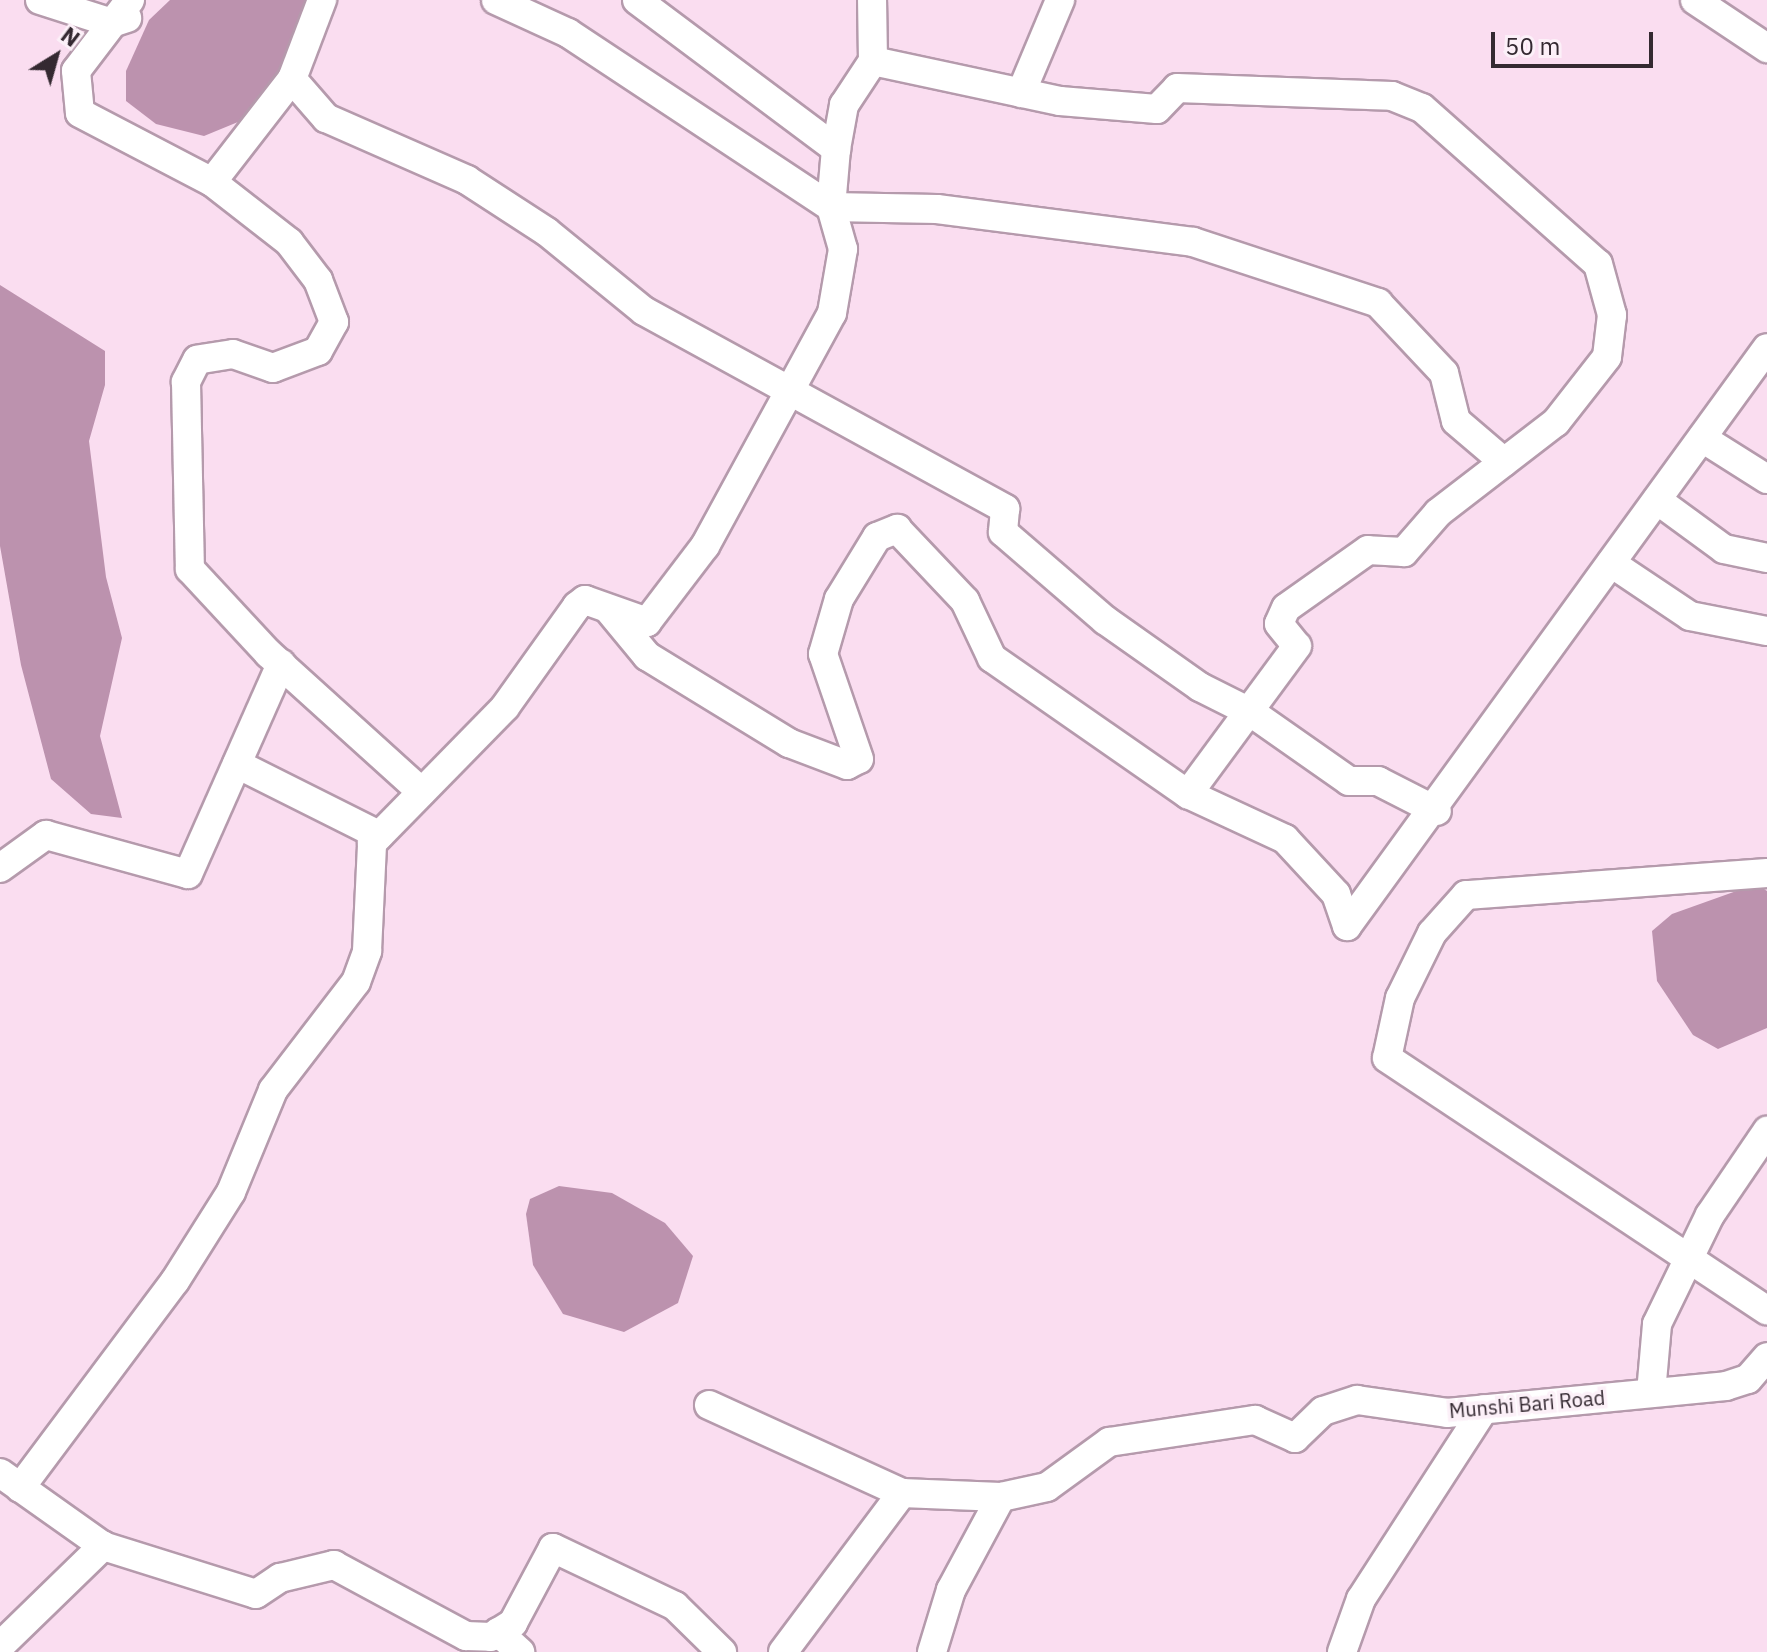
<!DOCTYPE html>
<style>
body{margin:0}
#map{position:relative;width:1767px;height:1652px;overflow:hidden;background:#faddf0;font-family:"IBM Plex Sans",sans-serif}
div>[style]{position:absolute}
.water>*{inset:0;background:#bc92ae}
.roads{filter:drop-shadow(2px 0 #b59aac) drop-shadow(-2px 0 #b59aac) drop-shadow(0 2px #b59aac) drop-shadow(0 -2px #b59aac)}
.minor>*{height:28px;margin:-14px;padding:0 14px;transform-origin:14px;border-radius:14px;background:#fff}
span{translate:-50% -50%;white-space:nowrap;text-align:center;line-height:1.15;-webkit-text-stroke:7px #fcf0f8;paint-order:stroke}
.street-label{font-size:20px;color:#342931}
.north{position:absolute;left:16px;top:16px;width:80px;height:80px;-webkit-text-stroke:6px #fcf0f8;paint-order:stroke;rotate:37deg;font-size:22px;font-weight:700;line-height:32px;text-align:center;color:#342931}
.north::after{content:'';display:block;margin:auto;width:28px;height:36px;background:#342931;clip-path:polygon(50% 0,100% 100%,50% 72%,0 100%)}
.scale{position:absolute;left:1491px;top:32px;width:162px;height:36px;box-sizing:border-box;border:4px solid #342931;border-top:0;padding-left:10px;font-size:24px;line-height:28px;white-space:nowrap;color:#342931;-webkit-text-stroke:6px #fcf0f8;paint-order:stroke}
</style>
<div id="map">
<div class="water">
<i style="clip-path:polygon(170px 0,315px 0,291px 63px,238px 122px,204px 136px,156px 124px,126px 101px,126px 71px,149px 20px)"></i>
<i style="clip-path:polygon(0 285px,105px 351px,105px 385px,89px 441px,106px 577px,122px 638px,100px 736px,122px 818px,91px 814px,51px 779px,21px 665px,0 546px)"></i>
<i style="clip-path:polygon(1756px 884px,1767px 891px,1767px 1028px,1718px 1049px,1693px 1035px,1657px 981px,1652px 931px,1672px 914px)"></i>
<i style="clip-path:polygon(559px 1186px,612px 1193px,665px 1223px,693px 1256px,678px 1303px,624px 1332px,563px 1314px,533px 1265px,526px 1214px,530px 1199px)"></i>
</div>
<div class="roads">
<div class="minor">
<i style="left:40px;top:0;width:76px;rotate:17.7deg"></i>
<i style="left:112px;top:23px;width:16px;rotate:-18deg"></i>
<i style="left:130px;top:0;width:89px;rotate:127.3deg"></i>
<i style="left:76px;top:71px;width:42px;rotate:84.6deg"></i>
<i style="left:80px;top:113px;width:149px;rotate:27.6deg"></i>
<i style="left:212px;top:182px;width:98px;rotate:37.9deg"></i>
<i style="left:289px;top:242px;width:48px;rotate:52.7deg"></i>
<i style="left:318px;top:280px;width:45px;rotate:69.1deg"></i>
<i style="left:334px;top:322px;width:33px;rotate:119deg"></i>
<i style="left:318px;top:351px;width:48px;rotate:159.3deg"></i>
<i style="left:273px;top:368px;width:42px;rotate:-160.7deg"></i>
<i style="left:233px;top:354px;width:36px;rotate:171deg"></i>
<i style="left:197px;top:360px;width:25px;rotate:117deg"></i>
<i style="left:186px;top:382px;width:187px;rotate:88.8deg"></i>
<i style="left:190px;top:569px;width:115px;rotate:47.1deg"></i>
<i style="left:268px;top:653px;width:207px;rotate:42.1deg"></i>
<i style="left:496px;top:0;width:79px;rotate:24.6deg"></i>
<i style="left:568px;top:33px;width:315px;rotate:33.5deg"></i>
<i style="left:831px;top:207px;width:106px;rotate:1.1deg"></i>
<i style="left:937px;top:209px;width:258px;rotate:7.3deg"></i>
<i style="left:1193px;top:242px;width:195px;rotate:18.2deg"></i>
<i style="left:1378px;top:303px;width:96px;rotate:46.7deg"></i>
<i style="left:1444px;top:373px;width:49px;rotate:76deg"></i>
<i style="left:1456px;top:421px;width:63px;rotate:40.5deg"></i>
<i style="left:637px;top:0;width:249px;rotate:36.8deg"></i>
<i style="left:1695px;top:0;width:87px;rotate:33.7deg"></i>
<i style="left:873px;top:61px;width:191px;rotate:12.1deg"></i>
<i style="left:1060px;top:101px;width:97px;rotate:4.7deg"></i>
<i style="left:1157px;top:109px;width:29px;rotate:-46deg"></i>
<i style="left:1177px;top:88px;width:215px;rotate:2.1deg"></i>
<i style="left:1392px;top:96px;width:32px;rotate:22deg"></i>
<i style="left:1422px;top:108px;width:235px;rotate:41.6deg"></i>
<i style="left:1598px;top:264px;width:53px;rotate:74.6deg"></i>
<i style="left:1612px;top:315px;width:42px;rotate:96.8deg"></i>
<i style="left:1607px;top:357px;width:83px;rotate:128.1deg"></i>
<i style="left:1556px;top:422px;width:149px;rotate:142.4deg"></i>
<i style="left:1438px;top:513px;width:52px;rotate:131.1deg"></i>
<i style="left:1404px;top:552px;width:36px;rotate:-177deg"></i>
<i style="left:1368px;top:550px;width:100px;rotate:144.7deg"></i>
<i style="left:1286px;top:608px;width:17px;rotate:114deg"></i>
<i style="left:1279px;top:624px;width:28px;rotate:51deg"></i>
<i style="left:1297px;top:646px;width:184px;rotate:126.4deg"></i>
<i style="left:292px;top:79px;width:52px;rotate:48.9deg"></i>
<i style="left:326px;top:118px;width:154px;rotate:23.7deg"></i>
<i style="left:467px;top:180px;width:95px;rotate:33deg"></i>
<i style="left:547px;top:232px;width:125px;rotate:39.2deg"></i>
<i style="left:644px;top:311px;width:412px;rotate:28.7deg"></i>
<i style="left:1005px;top:509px;width:23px;rotate:95deg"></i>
<i style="left:1003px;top:532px;width:135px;rotate:40.8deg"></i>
<i style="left:1105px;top:620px;width:116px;rotate:35.2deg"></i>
<i style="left:1200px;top:687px;width:58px;rotate:26.6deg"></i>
<i style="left:1252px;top:713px;width:118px;rotate:35deg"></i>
<i style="left:1349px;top:781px;width:29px"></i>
<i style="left:1378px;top:781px;width:66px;rotate:27deg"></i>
<i style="left:1021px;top:93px;width:101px;rotate:-67.2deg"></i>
<i style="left:212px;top:182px;width:130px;rotate:-52.2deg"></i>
<i style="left:292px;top:79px;width:85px;rotate:-69.2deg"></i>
<i style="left:1702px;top:438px;width:77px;rotate:32.2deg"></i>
<i style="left:1657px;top:500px;width:83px;rotate:36.2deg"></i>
<i style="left:1724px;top:549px;width:44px;rotate:11.8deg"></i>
<i style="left:1611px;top:563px;width:95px;rotate:33.9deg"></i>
<i style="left:1690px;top:616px;width:78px;rotate:11deg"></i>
<i style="left:609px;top:610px;width:60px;rotate:50.4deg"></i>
<i style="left:647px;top:656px;width:167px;rotate:31.5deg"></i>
<i style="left:789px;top:743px;width:62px;rotate:20.8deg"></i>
<i style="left:847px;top:765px;width:13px;rotate:-27deg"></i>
<i style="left:859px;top:759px;width:111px;rotate:-108.9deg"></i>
<i style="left:823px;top:654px;width:57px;rotate:-73.8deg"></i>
<i style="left:839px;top:599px;width:73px;rotate:-58.5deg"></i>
<i style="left:877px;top:537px;width:22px;rotate:-22deg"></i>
<i style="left:897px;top:529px;width:99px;rotate:46.6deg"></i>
<i style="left:965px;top:601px;width:63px;rotate:64.7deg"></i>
<i style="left:992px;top:658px;width:239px;rotate:34.8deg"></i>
<i style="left:1188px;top:794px;width:107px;rotate:24.9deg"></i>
<i style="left:1285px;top:839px;width:75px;rotate:47.2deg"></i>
<i style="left:1336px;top:894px;width:34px;rotate:71deg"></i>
<i style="left:1347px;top:926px;width:714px;rotate:-54deg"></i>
<i style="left:237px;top:764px;width:159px;rotate:26.6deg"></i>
<i style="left:0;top:868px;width:57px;rotate:-35.7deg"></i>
<i style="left:46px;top:835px;width:147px;rotate:15.4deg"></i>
<i style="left:188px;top:874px;width:230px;rotate:-66.1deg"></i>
<i style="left:1767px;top:873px;width:302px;rotate:175.8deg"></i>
<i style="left:1466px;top:895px;width:51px;rotate:131.8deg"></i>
<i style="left:1432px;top:933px;width:72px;rotate:116.2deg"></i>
<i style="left:1400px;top:998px;width:61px;rotate:102.2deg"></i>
<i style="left:1387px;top:1058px;width:456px;rotate:33.6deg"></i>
<i style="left:1651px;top:1393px;width:69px;rotate:-85deg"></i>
<i style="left:1657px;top:1324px;width:121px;rotate:-64.1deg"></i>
<i style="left:1710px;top:1215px;width:102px;rotate:-55.8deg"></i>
<i style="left:709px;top:1405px;width:212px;rotate:24.5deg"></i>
<i style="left:902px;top:1493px;width:99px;rotate:2.3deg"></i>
<i style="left:0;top:1473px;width:126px;rotate:35.3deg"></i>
<i style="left:103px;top:1546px;width:160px;rotate:17.4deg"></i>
<i style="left:256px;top:1594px;width:29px;rotate:-34deg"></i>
<i style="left:280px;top:1578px;width:56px;rotate:-13.5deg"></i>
<i style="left:334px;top:1565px;width:150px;rotate:28.3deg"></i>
<i style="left:466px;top:1636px;width:25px;rotate:2deg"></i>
<i style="left:491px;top:1637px;width:26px;rotate:-32deg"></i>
<i style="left:513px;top:1623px;width:85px;rotate:-61.9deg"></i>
<i style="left:553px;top:1548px;width:135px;rotate:25.4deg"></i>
<i style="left:675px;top:1606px;width:66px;rotate:44.4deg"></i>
<i style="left:20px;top:1488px;width:259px;rotate:-53.2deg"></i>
<i style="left:175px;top:1281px;width:105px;rotate:-57.8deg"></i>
<i style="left:231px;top:1192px;width:110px;rotate:-67.6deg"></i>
<i style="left:273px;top:1090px;width:136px;rotate:-52.5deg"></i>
<i style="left:356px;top:982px;width:33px;rotate:-70deg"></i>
<i style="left:367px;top:951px;width:108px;rotate:-87.3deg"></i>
<i style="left:372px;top:843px;width:190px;rotate:-45.6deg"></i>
<i style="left:505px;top:707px;width:124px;rotate:-54.5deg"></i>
<i style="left:577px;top:606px;width:10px;rotate:-37deg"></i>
<i style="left:585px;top:600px;width:66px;rotate:19.5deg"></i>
<i style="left:647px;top:622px;width:96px;rotate:-52.7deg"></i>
<i style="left:705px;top:546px;width:265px;rotate:-61.4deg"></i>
<i style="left:832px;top:313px;width:65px;rotate:-80.2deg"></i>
<i style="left:843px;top:249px;width:44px;rotate:-105.9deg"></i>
<i style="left:831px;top:207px;width:58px;rotate:-85.1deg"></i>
<i style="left:836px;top:149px;width:45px;rotate:-79.7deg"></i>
<i style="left:844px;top:105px;width:53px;rotate:-56.6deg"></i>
<i style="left:873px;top:61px;width:61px;rotate:-90.9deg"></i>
<i style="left:498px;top:1632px;width:30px;rotate:42deg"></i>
<i style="left:0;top:1646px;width:144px;rotate:-44.2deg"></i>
<i style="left:783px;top:1652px;width:199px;rotate:-53.2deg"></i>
<i style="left:932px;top:1652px;width:65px;rotate:-73deg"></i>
<i style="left:951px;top:1590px;width:106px;rotate:-61.7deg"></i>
<i style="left:1001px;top:1497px;width:47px;rotate:-12.3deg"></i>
<i style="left:1047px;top:1487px;width:77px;rotate:-36deg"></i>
<i style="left:1109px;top:1442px;width:148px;rotate:-8.6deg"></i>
<i style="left:1255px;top:1420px;width:44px;rotate:24.2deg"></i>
<i style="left:1295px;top:1438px;width:39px;rotate:-44deg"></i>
<i style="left:1323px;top:1411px;width:36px;rotate:-18deg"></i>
<i style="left:1357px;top:1400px;width:91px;rotate:8.2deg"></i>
<i style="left:1447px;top:1413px;width:280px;rotate:-5.5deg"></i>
<i style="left:1726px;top:1386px;width:23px;rotate:-18deg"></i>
<i style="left:1748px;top:1379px;width:29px;rotate:-49deg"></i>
<i style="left:1342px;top:1652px;width:56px;rotate:-70.3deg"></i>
<i style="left:1361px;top:1599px;width:226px;rotate:-57.1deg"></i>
</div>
</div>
<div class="street-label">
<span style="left:1527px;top:1404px;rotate:-5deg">Munshi Bari Road</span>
</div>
<div class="north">N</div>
<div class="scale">50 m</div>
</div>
